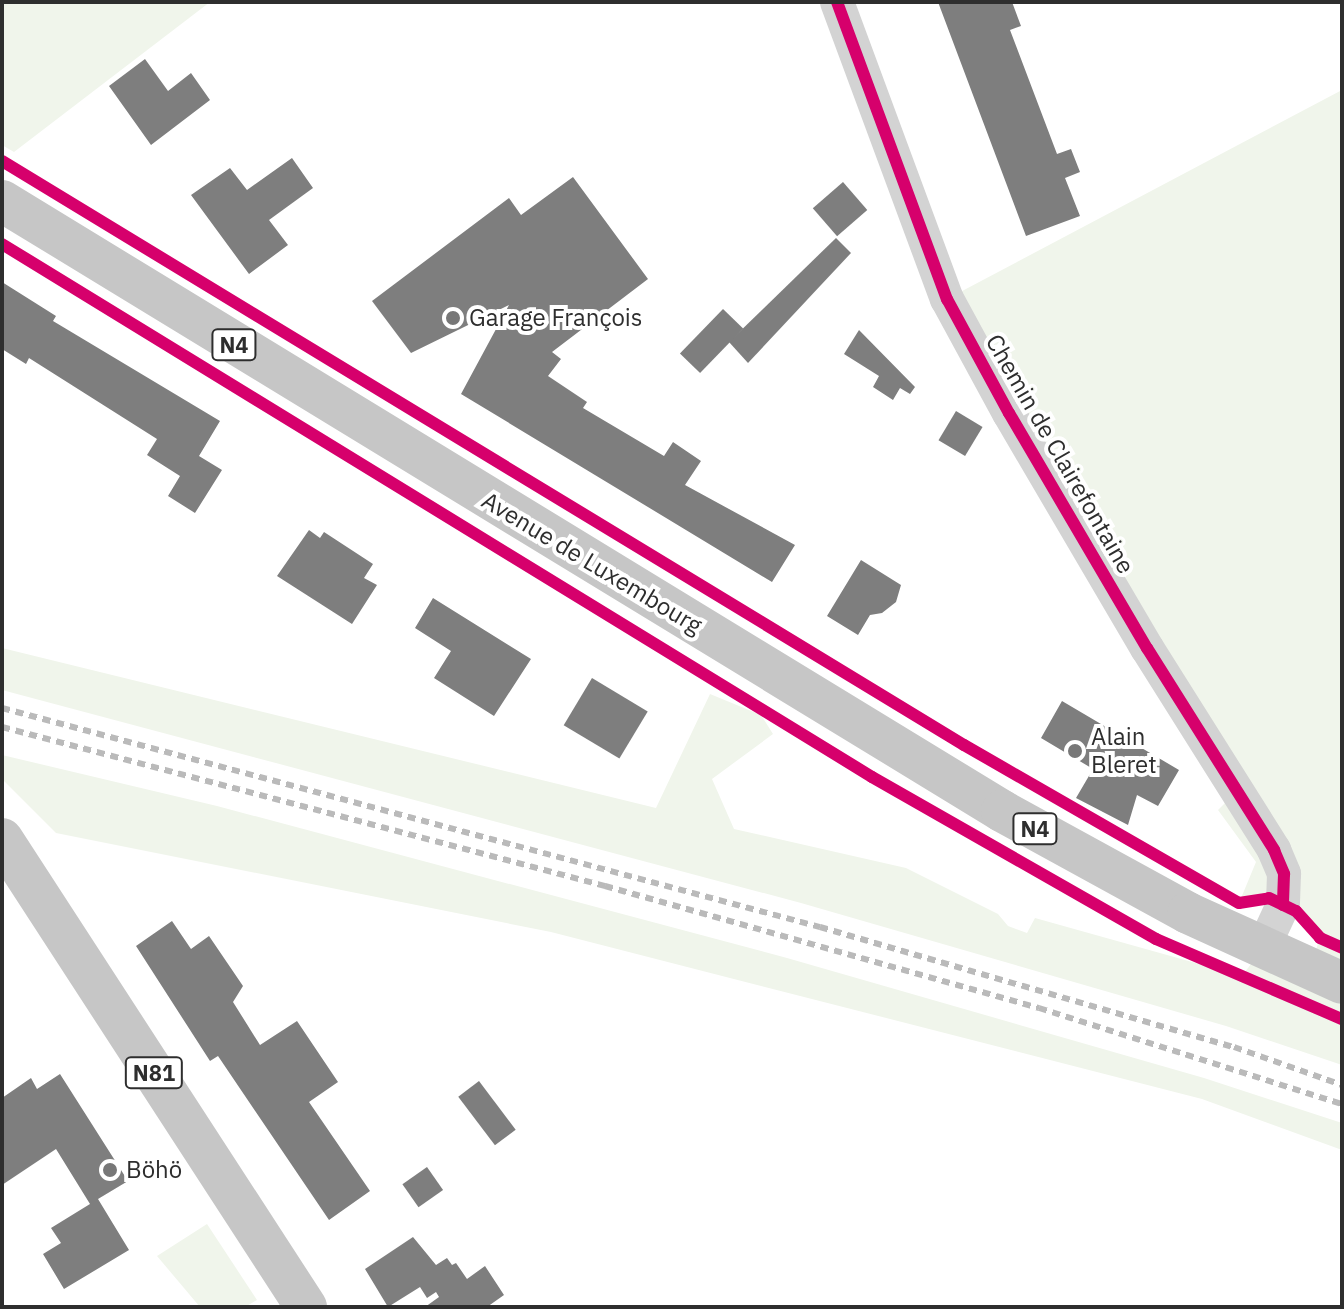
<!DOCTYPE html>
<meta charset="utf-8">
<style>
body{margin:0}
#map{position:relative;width:1344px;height:1309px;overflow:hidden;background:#fff;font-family:"IBM Plex Sans",sans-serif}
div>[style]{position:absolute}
.green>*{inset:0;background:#f0f5eb}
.building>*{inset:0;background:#7e7e7e;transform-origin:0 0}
.minor>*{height:34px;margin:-17px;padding:0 17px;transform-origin:17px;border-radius:17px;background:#d3d3d3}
.major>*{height:42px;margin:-21px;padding:0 21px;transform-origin:21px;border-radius:21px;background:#c6c6c6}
.rail>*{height:6px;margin-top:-3px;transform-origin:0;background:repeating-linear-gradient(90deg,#bababa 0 8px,transparent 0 14px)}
.cycleway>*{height:12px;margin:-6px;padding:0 6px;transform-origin:6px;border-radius:6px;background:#d6006c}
.dots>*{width:22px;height:22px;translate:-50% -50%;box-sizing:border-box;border:4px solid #fff;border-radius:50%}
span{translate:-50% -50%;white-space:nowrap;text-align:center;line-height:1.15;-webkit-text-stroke:8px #fff;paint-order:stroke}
.shield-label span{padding:2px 6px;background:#fff;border:2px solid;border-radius:6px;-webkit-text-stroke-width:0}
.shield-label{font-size:22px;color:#2e2e2e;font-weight:700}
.poi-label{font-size:24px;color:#2e2e2e}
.left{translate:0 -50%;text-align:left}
.street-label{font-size:24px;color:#2e2e2e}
.frame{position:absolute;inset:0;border:4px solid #2e2e2e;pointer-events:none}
</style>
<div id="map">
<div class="green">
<i style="clip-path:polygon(2px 2px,210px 2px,14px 152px,2px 145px)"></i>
<i style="clip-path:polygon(1342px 90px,1342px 1065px,1226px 1026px,801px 903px,2px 690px,2px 648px,656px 808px,710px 694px,761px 715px,773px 734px,712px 779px,734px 829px,906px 868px,998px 914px,1008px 926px,1027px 933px,1035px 918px,1242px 976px,1263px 948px,1309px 970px,1320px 938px,1296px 911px,1269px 898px,1239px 903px,1256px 862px,1218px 810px,1227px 801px,947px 299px)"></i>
<i style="clip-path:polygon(2px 755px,217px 806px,787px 958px,1204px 1078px,1342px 1123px,1342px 1150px,1202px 1099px,551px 932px,56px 833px,2px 779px)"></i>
<i style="clip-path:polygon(207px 1224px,257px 1300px,245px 1307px,200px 1307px,157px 1256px)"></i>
</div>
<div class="building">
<i style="clip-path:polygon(938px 2px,1012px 2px,1021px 26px,1010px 30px,1057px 154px,1071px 149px,1080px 172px,1065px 178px,1080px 216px,1026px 236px)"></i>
<i style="clip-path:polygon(145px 59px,168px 91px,191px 73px,210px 100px,151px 145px,109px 86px)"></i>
<i style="clip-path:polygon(292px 158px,313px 188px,269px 220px,288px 245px,249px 274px,191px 195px,230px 168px,247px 190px)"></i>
<i style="clip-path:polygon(573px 177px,648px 279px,552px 352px,561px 359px,548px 376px,587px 402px,583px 408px,664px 456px,673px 442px,701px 461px,685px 485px,795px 545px,772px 582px,461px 394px,509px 305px,411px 353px,372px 301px,509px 198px,521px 215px)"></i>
<i style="left:843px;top:182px;width:37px;height:40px;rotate:49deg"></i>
<i style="clip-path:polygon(836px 238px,851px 253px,748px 363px,729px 342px)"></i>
<i style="clip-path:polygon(2px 282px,56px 316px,53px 321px,220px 421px,199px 456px,222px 470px,195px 513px,168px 496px,180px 476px,147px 455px,157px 439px,29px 358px,26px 364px,2px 349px)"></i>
<i style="left:723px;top:309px;width:28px;height:62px;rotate:44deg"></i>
<i style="clip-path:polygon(859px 330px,915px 387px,910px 394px,900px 388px,893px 400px,873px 387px,879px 376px,844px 354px)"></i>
<i style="left:956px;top:411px;width:31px;height:34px;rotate:31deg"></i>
<i style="clip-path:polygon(309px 530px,320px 538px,324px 532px,373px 564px,364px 578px,377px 585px,352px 624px,277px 576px)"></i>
<i style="clip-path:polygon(861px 560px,901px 585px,896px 602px,882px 613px,870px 615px,858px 635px,827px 616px)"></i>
<i style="clip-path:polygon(433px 598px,531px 659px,494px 716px,434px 678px,451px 651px,415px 628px)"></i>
<i style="left:592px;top:678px;width:65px;height:55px;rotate:31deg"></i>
<i style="clip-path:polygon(1062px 701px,1179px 770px,1158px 806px,1137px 795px,1128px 825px,1076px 798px,1093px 769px,1041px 738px)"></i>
<i style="clip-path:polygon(172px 921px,191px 949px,209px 936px,243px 986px,233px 1002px,260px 1045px,297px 1021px,338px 1082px,309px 1102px,370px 1191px,329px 1220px,218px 1056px,210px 1061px,136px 946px)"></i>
<i style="clip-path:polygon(60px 1074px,128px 1181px,98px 1199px,129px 1250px,64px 1289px,43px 1254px,61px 1243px,51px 1228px,90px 1204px,56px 1149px,2px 1185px,2px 1098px,31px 1078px,37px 1089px)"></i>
<i style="left:479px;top:1081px;width:61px;height:26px;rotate:53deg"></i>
<i style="left:427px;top:1167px;width:28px;height:30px;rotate:55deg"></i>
<i style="clip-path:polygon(413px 1237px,436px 1265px,447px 1258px,452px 1265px,456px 1263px,467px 1279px,485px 1266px,504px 1295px,487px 1307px,425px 1307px,439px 1297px,436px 1292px,427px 1298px,420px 1287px,388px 1307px,365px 1269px)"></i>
</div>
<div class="minor">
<i style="left:837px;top:2px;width:317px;rotate:69.7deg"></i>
<i style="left:947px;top:299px;width:130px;rotate:61.5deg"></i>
<i style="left:1009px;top:413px;width:273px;rotate:59.6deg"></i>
<i style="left:1147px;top:648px;width:239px;rotate:57.8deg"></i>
<i style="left:1274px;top:850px;width:26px;rotate:67deg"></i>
<i style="left:1284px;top:874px;width:31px;rotate:92deg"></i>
<i style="left:1283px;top:905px;width:47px;rotate:114.9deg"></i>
</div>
<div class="major">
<i style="left:2px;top:201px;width:1171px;rotate:31.38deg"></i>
<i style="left:1002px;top:811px;width:212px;rotate:28.7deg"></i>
<i style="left:1188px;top:913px;width:169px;rotate:24.4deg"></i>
<i style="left:2px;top:839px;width:558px;rotate:56.99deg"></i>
</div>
<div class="rail">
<i style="left:2px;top:708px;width:847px;rotate:14.99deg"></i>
<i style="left:820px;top:927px;width:431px;rotate:16.2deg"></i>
<i style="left:1234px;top:1047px;width:114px;rotate:19.4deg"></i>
<i style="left:2px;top:727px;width:624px;rotate:14.77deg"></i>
<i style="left:605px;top:886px;width:451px;rotate:15.7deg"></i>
<i style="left:1039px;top:1008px;width:318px;rotate:17.6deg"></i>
</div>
<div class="cycleway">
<i style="left:837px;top:2px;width:317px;rotate:69.7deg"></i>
<i style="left:947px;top:299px;width:130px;rotate:61.5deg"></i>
<i style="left:1009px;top:413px;width:273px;rotate:59.6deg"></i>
<i style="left:1147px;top:648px;width:239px;rotate:57.8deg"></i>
<i style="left:1274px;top:850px;width:26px;rotate:67deg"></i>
<i style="left:1284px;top:874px;width:31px;rotate:92deg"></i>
<i style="left:2px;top:161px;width:1125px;rotate:31.26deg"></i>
<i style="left:964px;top:745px;width:317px;rotate:29.9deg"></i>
<i style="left:1239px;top:903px;width:30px;rotate:-9deg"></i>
<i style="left:1269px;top:898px;width:30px;rotate:26deg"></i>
<i style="left:1296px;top:911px;width:36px;rotate:48deg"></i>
<i style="left:1320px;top:938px;width:24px;rotate:24deg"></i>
<i style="left:2px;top:244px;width:1020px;rotate:31.49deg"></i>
<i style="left:872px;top:777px;width:327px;rotate:29.7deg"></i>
<i style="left:1156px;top:939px;width:202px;rotate:23.3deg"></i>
</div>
<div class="dots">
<i style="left:453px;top:318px;background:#777"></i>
<i style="left:1075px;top:751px;background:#777"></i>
<i style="left:110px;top:1170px;background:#777"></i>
</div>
<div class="shield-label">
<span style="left:234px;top:345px">N4</span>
<span style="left:1035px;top:829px">N4</span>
<span style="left:154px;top:1073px">N81</span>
</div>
<div class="poi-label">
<span class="left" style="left:469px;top:318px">Garage François</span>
<span class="left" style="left:1091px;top:751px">Alain<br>Bleret</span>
<span class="left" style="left:126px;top:1170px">Böhö</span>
</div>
<div class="street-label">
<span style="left:1060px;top:454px;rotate:60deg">Chemin de Clairefontaine</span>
<span style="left:592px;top:563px;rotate:31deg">Avenue de Luxembourg</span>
</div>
<div class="frame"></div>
</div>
